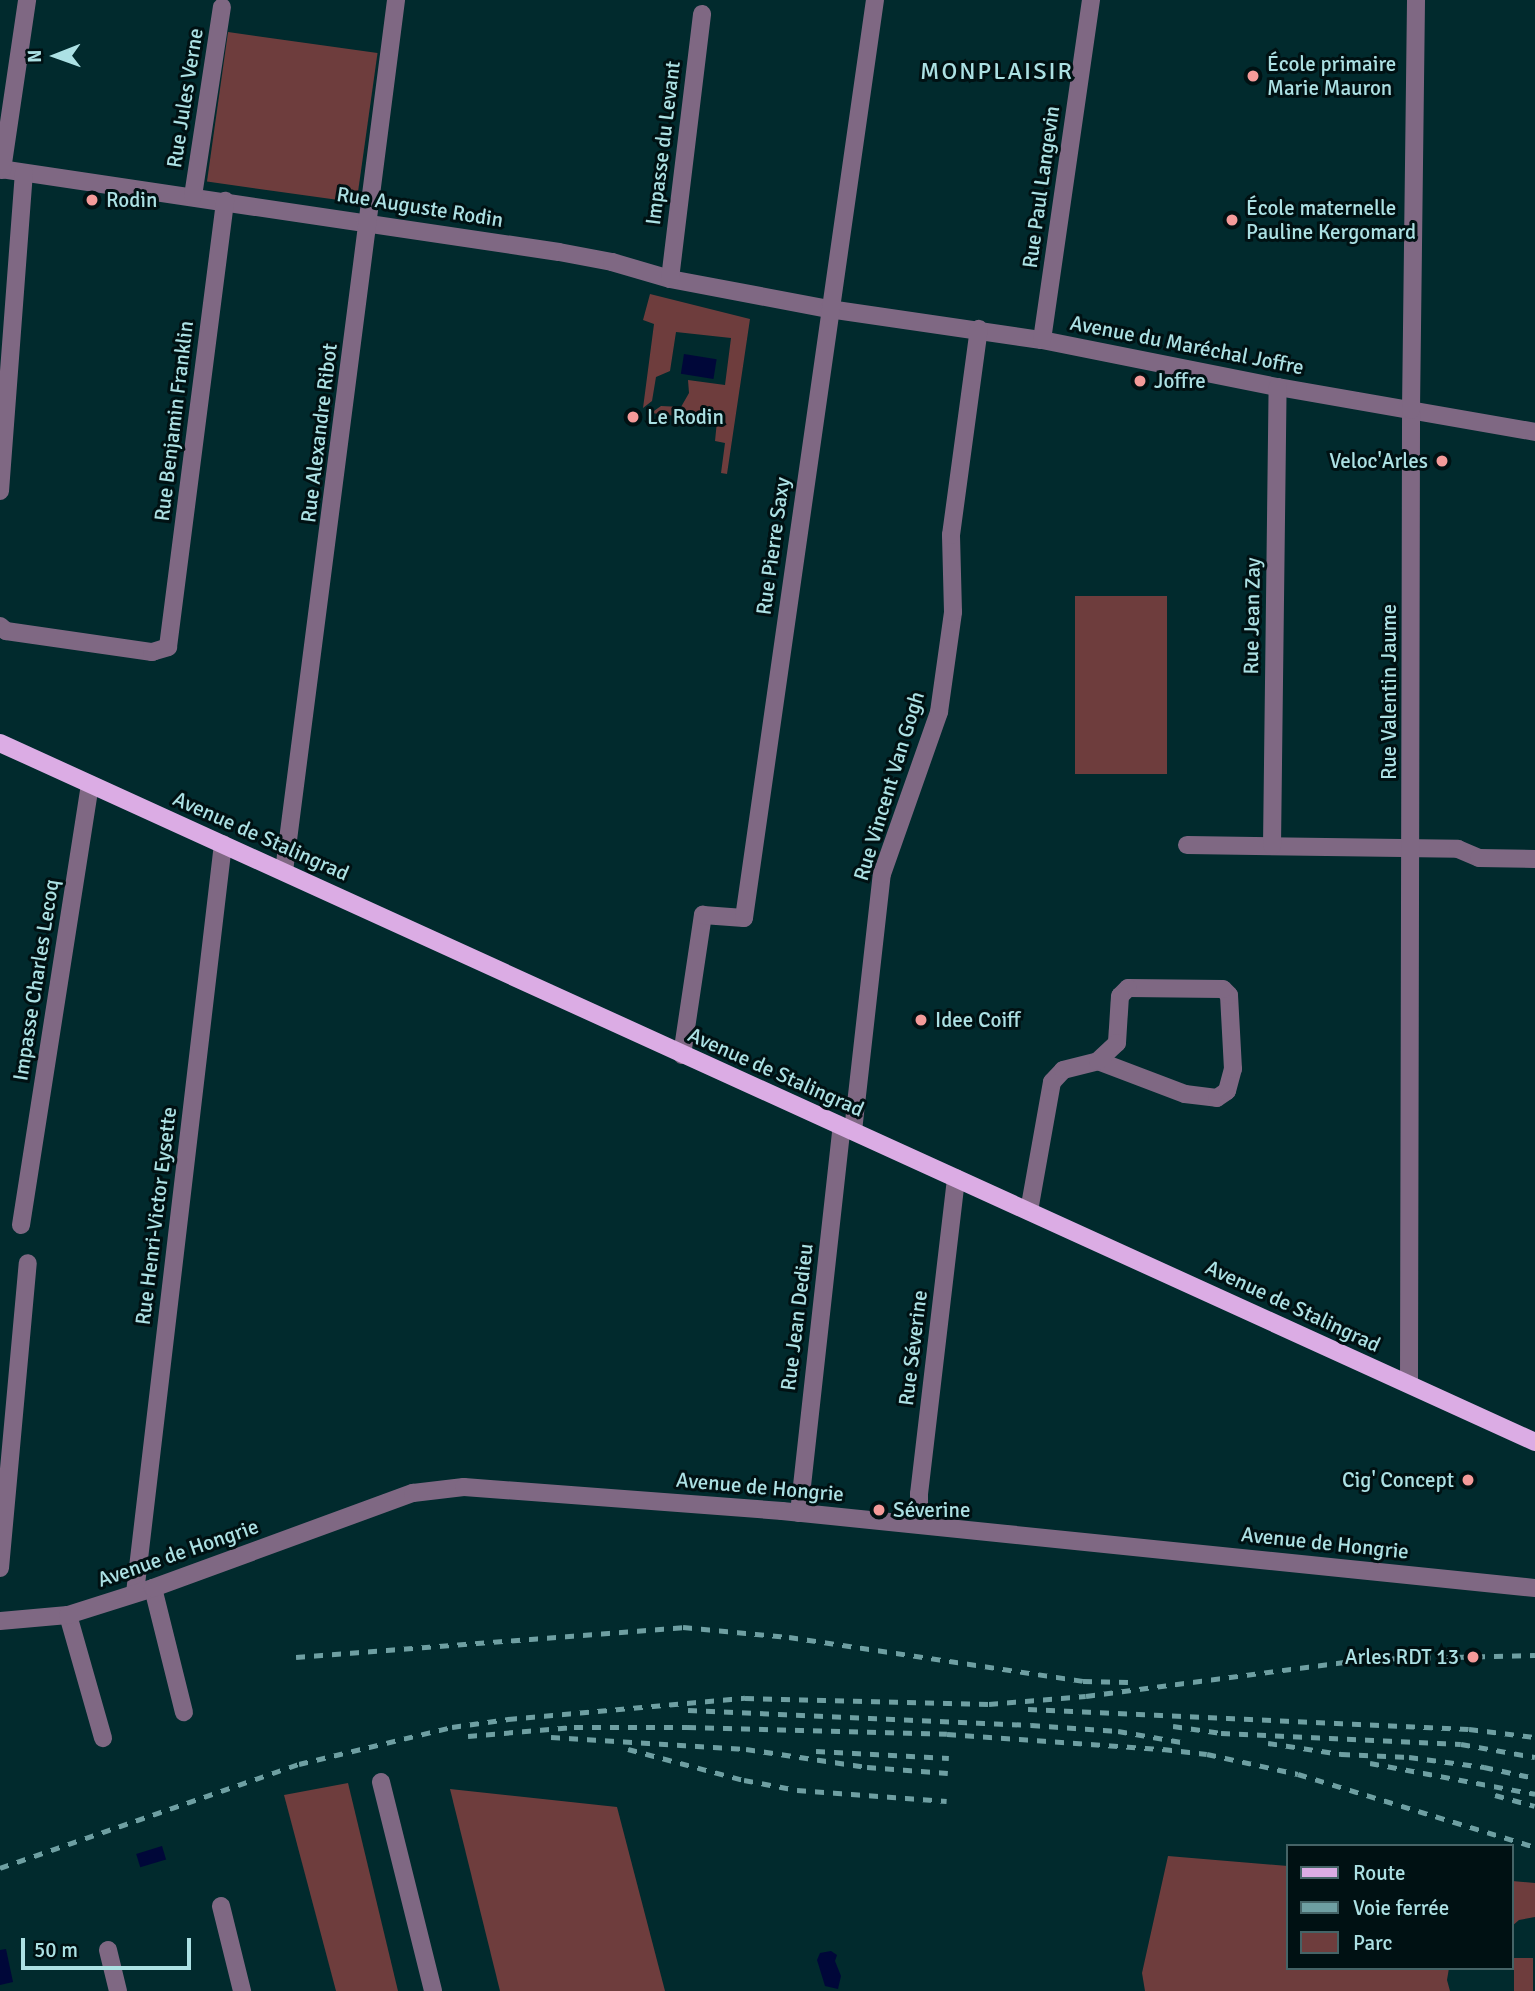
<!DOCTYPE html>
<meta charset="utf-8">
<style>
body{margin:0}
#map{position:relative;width:1535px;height:1991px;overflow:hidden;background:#012a2d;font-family:Signika,sans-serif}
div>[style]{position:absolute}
.green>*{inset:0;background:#6e3d3d;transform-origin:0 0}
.water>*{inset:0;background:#000739;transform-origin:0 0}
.minor>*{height:18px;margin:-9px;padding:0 9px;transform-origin:9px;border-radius:9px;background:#7f6883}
.major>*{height:18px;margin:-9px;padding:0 9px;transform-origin:9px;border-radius:9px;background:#dbace4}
.rail>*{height:5px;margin-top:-2.5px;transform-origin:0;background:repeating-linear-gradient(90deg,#6e9fa2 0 9px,transparent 0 18px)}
.dots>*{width:19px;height:19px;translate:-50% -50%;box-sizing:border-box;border:4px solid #001113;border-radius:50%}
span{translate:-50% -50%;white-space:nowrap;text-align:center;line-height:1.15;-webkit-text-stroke:6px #001113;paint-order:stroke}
.poi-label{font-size:21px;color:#ace1e4}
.left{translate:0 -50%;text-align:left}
.right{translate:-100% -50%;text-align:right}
.street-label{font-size:21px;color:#ace1e4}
.quarter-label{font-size:24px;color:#ace1e4;letter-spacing:2px}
.legend{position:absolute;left:1286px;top:1844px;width:228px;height:126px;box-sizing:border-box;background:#001113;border:2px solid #456467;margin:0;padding:9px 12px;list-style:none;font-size:21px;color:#ace1e4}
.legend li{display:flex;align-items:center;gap:14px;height:35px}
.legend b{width:35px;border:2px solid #456467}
.north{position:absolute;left:21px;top:21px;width:70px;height:70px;-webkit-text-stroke:5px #001113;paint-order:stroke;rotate:269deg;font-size:19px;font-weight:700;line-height:28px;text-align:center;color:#ace1e4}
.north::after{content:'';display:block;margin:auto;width:24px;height:32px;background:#ace1e4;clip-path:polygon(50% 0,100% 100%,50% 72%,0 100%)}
.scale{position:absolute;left:21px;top:1938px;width:170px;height:32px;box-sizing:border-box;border:4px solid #ace1e4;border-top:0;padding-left:9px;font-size:21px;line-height:24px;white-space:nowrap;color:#ace1e4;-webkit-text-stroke:5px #001113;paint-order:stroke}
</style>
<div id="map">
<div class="green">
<i style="left:228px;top:32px;width:151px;height:151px;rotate:8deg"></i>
<i style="clip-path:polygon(650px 294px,750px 319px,727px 474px,721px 473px,725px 443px,715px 441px,717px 421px,651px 413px,661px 406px,681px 407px,689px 393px,688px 380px,725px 385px,731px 338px,676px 332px,670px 371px,656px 377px,652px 401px,643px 408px,654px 324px,643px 320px)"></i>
<i style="left:1167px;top:596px;width:178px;height:92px;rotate:90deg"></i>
<i style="clip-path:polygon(348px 1783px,398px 1991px,336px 1991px,284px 1795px)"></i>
<i style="clip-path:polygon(450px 1789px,617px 1807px,665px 1991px,500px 1991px)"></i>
<i style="clip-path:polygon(1168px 1856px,1288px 1866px,1288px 1968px,1449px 1968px,1447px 1980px,1450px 1991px,1145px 1991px,1142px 1973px)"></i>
<i style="clip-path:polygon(1512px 1881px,1535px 1883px,1535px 1917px,1519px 1920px,1512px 1926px)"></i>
<i style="left:1514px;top:1958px;width:19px;height:33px"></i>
</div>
<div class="water">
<i style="left:684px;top:354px;width:33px;height:20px;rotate:9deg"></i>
<i style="left:162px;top:1846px;width:14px;height:27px;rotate:73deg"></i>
<i style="clip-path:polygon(6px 1949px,13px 1982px,0 1985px,0 1950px)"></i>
<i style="clip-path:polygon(831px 1951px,837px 1955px,835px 1961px,841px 1976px,838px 1989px,825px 1986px,817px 1960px,820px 1953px)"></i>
</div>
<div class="minor">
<i style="left:0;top:169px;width:565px;rotate:8.45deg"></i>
<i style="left:559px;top:252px;width:54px;rotate:10.7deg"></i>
<i style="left:612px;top:262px;width:60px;rotate:16.3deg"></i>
<i style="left:670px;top:279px;width:162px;rotate:10.7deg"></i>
<i style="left:829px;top:309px;width:215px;rotate:8.3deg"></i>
<i style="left:1042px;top:340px;width:241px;rotate:11.3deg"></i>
<i style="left:1278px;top:387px;width:261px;rotate:9.9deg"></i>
<i style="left:2px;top:170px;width:172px;rotate:-81.6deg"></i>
<i style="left:193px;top:196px;width:191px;rotate:-81.3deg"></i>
<i style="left:670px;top:279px;width:267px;rotate:-83.1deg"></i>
<i style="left:1042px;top:340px;width:344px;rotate:-81.8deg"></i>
<i style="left:0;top:491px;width:319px;rotate:-85.7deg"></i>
<i style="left:0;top:626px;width:8px;rotate:40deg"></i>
<i style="left:6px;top:631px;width:148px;rotate:8.2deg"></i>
<i style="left:152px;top:652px;width:17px;rotate:-17deg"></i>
<i style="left:168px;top:647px;width:450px;rotate:-82.7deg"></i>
<i style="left:1187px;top:845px;width:271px;rotate:0.8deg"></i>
<i style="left:1458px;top:849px;width:23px;rotate:23deg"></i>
<i style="left:1479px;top:858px;width:56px;rotate:1deg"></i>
<i style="left:1272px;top:846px;width:459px;rotate:-89.3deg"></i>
<i style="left:284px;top:871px;width:878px;rotate:-82.67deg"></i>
<i style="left:682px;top:1055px;width:142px;rotate:-81.5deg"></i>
<i style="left:703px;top:915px;width:41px;rotate:4.2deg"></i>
<i style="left:744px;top:918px;width:927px;rotate:-81.88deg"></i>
<i style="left:853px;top:1131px;width:259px;rotate:-83.6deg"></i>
<i style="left:882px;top:874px;width:172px;rotate:-70.6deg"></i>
<i style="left:939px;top:712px;width:101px;rotate:-82deg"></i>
<i style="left:953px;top:612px;width:77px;rotate:-91.5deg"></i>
<i style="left:951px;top:535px;width:208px;rotate:-82.3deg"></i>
<i style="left:1029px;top:1211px;width:131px;rotate:-79.9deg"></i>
<i style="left:1052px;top:1082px;width:16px;rotate:-47deg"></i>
<i style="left:1063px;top:1070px;width:36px;rotate:-14deg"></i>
<i style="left:1098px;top:1061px;width:93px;rotate:20.8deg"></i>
<i style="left:1185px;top:1094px;width:32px;rotate:7deg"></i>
<i style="left:1217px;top:1098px;width:12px;rotate:-35deg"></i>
<i style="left:1227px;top:1091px;width:23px;rotate:-75deg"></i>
<i style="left:1233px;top:1069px;width:74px;rotate:-93.1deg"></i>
<i style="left:1229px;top:995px;width:8px;rotate:-135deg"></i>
<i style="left:1223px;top:989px;width:95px;rotate:-179.4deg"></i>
<i style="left:1128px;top:988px;width:11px;rotate:135deg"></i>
<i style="left:1120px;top:996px;width:47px;rotate:93.7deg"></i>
<i style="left:1117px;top:1043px;width:26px;rotate:137deg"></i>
<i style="left:21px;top:1225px;width:446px;rotate:-81.1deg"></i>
<i style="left:1409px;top:1384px;width:974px;rotate:-89.88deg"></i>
<i style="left:1411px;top:410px;width:410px;rotate:-89.3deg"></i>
<i style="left:799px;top:1513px;width:389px;rotate:-83.7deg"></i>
<i style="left:919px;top:1524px;width:30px;rotate:-90deg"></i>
<i style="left:919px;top:1494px;width:318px;rotate:-83.3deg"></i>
<i style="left:0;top:1568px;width:306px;rotate:-84.8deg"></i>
<i style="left:153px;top:1588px;width:128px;rotate:76deg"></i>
<i style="left:135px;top:1593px;width:754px;rotate:-83.3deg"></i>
<i style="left:68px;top:1615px;width:128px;rotate:74.1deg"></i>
<i style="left:0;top:1621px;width:68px;rotate:-5deg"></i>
<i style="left:68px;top:1615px;width:89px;rotate:-17.6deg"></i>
<i style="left:153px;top:1588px;width:277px;rotate:-20.1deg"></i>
<i style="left:413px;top:1493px;width:51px;rotate:-6.7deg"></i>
<i style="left:464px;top:1487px;width:319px;rotate:4.3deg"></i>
<i style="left:782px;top:1511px;width:757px;rotate:5.84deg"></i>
<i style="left:381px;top:1782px;width:215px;rotate:76deg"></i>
<i style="left:221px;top:1906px;width:88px;rotate:76.1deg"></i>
<i style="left:108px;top:1950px;width:42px;rotate:76.3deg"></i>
</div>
<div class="major">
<i style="left:0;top:743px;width:1687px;rotate:24.48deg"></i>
</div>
<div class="rail">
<i style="left:296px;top:1657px;width:388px;rotate:-4.4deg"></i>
<i style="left:683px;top:1627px;width:106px;rotate:5.4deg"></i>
<i style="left:789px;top:1637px;width:297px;rotate:8.5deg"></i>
<i style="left:1083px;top:1681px;width:45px;rotate:1.3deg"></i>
<i style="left:1028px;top:1709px;width:441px;rotate:2.6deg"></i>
<i style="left:1469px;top:1729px;width:66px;rotate:6.9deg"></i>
<i style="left:688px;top:1710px;width:343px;rotate:2.5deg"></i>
<i style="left:1031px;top:1725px;width:87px;rotate:3.9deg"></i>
<i style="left:1118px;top:1731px;width:70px;rotate:9.9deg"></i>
<i style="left:1173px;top:1726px;width:49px;rotate:8.3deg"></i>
<i style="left:1221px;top:1733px;width:240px;rotate:2.6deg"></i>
<i style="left:1461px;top:1744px;width:75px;rotate:10deg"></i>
<i style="left:468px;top:1736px;width:106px;rotate:-4.9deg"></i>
<i style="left:574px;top:1727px;width:113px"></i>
<i style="left:687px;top:1727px;width:260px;rotate:1.5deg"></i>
<i style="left:947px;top:1734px;width:217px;rotate:4deg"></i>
<i style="left:1163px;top:1749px;width:44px;rotate:6.5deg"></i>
<i style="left:1207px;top:1754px;width:93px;rotate:12.4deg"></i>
<i style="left:1298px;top:1774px;width:248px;rotate:17.1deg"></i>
<i style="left:551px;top:1737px;width:195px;rotate:3.5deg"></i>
<i style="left:746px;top:1749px;width:122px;rotate:8.5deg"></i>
<i style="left:867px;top:1767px;width:81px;rotate:4.2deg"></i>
<i style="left:1268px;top:1743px;width:74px;rotate:8.6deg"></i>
<i style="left:1341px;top:1754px;width:68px;rotate:2.5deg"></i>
<i style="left:1409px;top:1757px;width:76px;rotate:7.6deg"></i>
<i style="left:1484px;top:1767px;width:52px;rotate:12.2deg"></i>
<i style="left:628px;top:1749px;width:120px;rotate:15deg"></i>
<i style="left:744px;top:1780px;width:54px;rotate:10.7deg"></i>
<i style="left:797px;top:1790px;width:150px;rotate:4.2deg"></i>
<i style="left:816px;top:1751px;width:133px;rotate:3deg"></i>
<i style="left:1370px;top:1763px;width:168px;rotate:10.6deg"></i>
<i style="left:1495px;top:1795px;width:41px;rotate:15.4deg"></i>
<i style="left:0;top:1868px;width:317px;rotate:-19.2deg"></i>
<i style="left:299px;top:1764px;width:157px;rotate:-13.6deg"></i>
<i style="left:452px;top:1727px;width:57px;rotate:-8.1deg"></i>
<i style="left:508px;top:1719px;width:238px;rotate:-5.1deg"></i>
<i style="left:745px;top:1698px;width:244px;rotate:1.4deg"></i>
<i style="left:989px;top:1704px;width:97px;rotate:-4.7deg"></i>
<i style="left:1086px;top:1696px;width:284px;rotate:-7.5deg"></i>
<i style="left:1368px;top:1659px;width:167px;rotate:-1.4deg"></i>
</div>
<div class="dots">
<i style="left:1253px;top:76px;background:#f59b9a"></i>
<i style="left:92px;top:200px;background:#f59b9a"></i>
<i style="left:1232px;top:220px;background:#f59b9a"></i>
<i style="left:1140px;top:381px;background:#f59b9a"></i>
<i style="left:633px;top:417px;background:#f59b9a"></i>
<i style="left:1442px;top:461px;background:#f59b9a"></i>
<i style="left:921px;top:1020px;background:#f59b9a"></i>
<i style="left:1468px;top:1480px;background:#f59b9a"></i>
<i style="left:879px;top:1510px;background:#f59b9a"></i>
<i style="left:1473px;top:1657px;background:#f59b9a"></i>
</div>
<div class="poi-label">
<span class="left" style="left:1267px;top:76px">École primaire<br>Marie Mauron</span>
<span class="left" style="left:106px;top:200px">Rodin</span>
<span class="left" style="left:1246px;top:220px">École maternelle<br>Pauline Kergomard</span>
<span class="left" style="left:1154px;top:381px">Joffre</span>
<span class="left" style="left:647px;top:417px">Le Rodin</span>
<span class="right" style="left:1428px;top:461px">Veloc'Arles</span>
<span class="left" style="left:935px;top:1020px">Idee Coiff</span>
<span class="right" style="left:1454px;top:1480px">Cig' Concept</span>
<span class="left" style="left:893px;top:1510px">Séverine</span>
<span class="right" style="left:1459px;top:1657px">Arles RDT 13</span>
</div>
<div class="street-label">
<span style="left:185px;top:98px;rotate:-81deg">Rue Jules Verne</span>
<span style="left:663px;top:143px;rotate:-83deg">Impasse du Levant</span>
<span style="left:1041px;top:187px;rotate:-82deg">Rue Paul Langevin</span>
<span style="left:420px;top:207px;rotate:9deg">Rue Auguste Rodin</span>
<span style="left:1187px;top:345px;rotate:11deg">Avenue du Maréchal Joffre</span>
<span style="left:174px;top:421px;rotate:-83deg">Rue Benjamin Franklin</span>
<span style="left:319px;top:433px;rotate:-83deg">Rue Alexandre Ribot</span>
<span style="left:773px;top:546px;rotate:-82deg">Rue Pierre Saxy</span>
<span style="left:1252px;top:616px;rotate:-89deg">Rue Jean Zay</span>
<span style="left:1389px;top:692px;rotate:-90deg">Rue Valentin Jaume</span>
<span style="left:889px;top:786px;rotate:-73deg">Rue Vincent Van Gogh</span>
<span style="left:261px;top:836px;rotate:24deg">Avenue de Stalingrad</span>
<span style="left:36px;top:980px;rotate:-81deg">Impasse Charles Lecoq</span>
<span style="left:776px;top:1072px;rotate:24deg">Avenue de Stalingrad</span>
<span style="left:156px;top:1216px;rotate:-83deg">Rue Henri-Victor Eysette</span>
<span style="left:1293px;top:1306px;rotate:25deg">Avenue de Stalingrad</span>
<span style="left:797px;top:1317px;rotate:-83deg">Rue Jean Dedieu</span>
<span style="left:913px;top:1348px;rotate:-83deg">Rue Séverine</span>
<span style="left:760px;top:1487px;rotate:5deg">Avenue de Hongrie</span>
<span style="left:1325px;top:1543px;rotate:6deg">Avenue de Hongrie</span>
<span style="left:178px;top:1553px;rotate:-19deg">Avenue de Hongrie</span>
</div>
<div class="quarter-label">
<span style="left:997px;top:72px">MONPLAISIR</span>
</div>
<ul class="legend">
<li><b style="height:9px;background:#dbace4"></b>Route</li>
<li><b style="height:9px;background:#6e9fa2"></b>Voie ferrée</li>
<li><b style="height:19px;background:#6e3d3d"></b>Parc</li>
</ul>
<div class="north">N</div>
<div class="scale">50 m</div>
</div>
